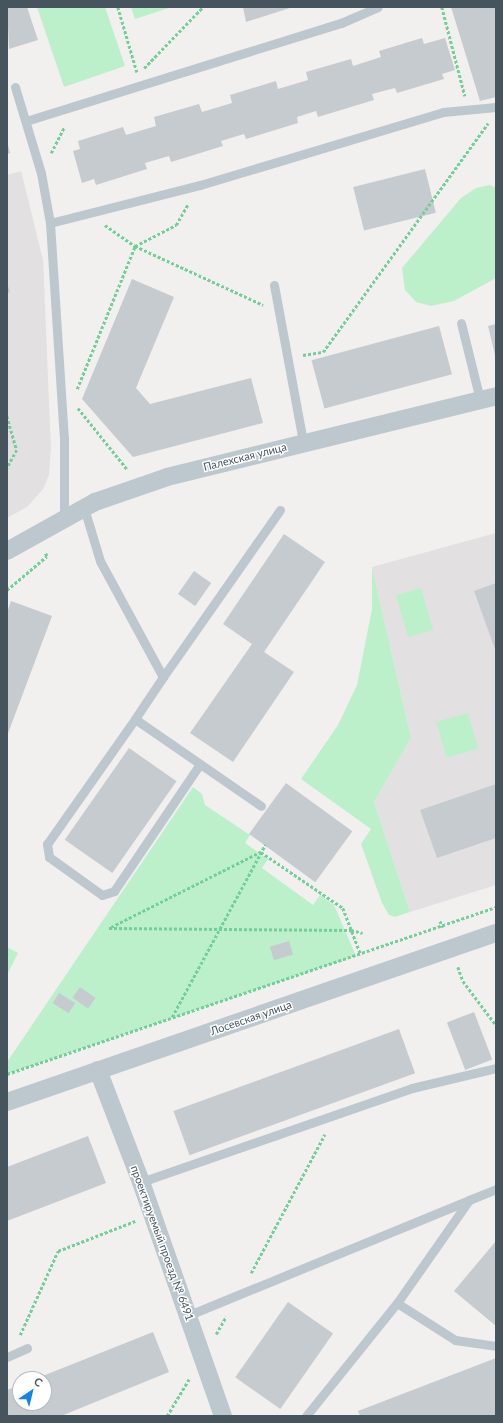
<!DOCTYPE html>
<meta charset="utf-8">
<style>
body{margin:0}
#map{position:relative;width:503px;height:1423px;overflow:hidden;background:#f2efef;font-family:Lato,sans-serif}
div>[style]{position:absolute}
.education>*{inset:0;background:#e3e0e1}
.green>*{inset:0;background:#bcf0cb;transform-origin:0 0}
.building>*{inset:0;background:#c6cbcf;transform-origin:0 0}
.path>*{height:2.5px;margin-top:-1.25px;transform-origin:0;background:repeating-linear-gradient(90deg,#73cf99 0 3px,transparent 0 5px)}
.service>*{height:9px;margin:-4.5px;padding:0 4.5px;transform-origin:4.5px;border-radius:4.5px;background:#bcc8ce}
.minor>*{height:18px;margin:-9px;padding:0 9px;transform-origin:9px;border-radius:9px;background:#bcc8ce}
span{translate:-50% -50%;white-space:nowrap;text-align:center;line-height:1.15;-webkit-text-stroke:3px #fff;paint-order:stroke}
.street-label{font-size:11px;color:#46555d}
.frame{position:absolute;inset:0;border:8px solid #46555d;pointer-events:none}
.north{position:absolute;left:12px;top:1371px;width:40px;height:40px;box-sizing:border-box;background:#fff;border:1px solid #b5bbbe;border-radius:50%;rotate:35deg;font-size:11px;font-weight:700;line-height:16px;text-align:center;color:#46555d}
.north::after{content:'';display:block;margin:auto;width:14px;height:18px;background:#1484e7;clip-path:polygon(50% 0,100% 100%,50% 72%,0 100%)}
</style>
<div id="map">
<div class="education">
<i style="clip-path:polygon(21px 171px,43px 260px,51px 448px,49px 475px,43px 489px,27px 507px,7px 518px,7px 175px)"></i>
<i style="clip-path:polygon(496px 533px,496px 885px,410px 912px,374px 802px,411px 738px,372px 567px)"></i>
</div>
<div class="green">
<i style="clip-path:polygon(37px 7px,105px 7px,125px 66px,64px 87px)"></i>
<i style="clip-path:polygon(131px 7px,172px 7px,135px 19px)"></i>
<i style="clip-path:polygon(490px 185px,496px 188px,496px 278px,454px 301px,431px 306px,416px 302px,405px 290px,402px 268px,461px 198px,476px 188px)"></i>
<i style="clip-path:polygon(372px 567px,411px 738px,374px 802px,410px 912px,395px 917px,389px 915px,382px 903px,361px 844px,371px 829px,301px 779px,338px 725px,357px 685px,372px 609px)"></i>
<i style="left:421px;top:588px;width:44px;height:26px;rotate:74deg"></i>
<i style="left:468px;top:713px;width:37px;height:33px;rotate:74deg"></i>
<i style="clip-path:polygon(193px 787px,202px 794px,205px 805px,250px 835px,245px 843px,268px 859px,262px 868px,313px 905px,320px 895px,334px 905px,356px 956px,7px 1074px,7px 1062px)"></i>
<i style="clip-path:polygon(7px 947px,18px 953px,7px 975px)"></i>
</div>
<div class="building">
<i style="clip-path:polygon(7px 7px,27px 7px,38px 40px,9px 49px)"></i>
<i style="clip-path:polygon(243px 7px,293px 7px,246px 22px)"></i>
<i style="clip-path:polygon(451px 7px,496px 7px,496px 97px,480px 101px)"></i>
<i style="clip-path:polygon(422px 38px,424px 44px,445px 38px,455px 70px,442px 74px,444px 79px,397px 93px,395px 88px,372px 94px,374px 100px,318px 117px,316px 111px,297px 117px,298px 123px,246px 139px,244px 134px,221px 141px,223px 146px,171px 162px,169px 156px,145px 163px,147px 169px,96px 185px,94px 179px,82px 183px,73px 151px,80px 149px,78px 141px,123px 127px,126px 135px,156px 126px,154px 117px,199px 104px,202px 112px,232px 103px,230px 95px,276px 81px,278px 89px,308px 80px,306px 72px,351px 59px,353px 66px,381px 57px,379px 51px)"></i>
<i style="clip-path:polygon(7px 141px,10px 153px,7px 154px)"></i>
<i style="left:425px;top:169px;width:45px;height:74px;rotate:76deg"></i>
<i style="clip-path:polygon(132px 279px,174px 297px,136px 388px,150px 404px,251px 378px,263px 423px,133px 457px,82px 399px)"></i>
<i style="clip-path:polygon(7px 283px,10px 292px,7px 293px)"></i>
<i style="clip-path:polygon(496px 324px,496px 355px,495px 355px,488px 326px)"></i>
<i style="left:439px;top:326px;width:50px;height:132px;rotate:75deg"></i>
<i style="clip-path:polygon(284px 534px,325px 562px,264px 652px,294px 672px,233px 762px,190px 733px,252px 644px,223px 624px)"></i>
<i style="left:194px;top:571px;width:21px;height:28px;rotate:35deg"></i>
<i style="clip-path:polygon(496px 583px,496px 652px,474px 591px)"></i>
<i style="clip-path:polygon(11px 601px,52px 616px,7px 736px,7px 613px)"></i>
<i style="left:129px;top:748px;width:58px;height:112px;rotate:35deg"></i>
<i style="left:286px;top:783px;width:82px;height:63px;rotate:36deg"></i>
<i style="clip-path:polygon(496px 784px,496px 838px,437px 858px,420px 810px)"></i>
<i style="left:289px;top:941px;width:14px;height:20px;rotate:73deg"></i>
<i style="left:80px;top:987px;width:19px;height:13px;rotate:35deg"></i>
<i style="left:59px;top:993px;width:19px;height:12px;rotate:32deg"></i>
<i style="left:474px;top:1012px;width:51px;height:29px;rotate:69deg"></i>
<i style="left:399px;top:1029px;width:47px;height:240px;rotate:70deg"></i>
<i style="clip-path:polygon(88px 1136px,106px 1183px,7px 1221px,7px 1167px)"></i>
<i style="clip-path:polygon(496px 1241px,496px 1326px,454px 1291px)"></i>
<i style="left:288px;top:1302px;width:55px;height:92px;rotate:35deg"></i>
<i style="clip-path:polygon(153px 1332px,169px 1372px,61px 1416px,7px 1416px,7px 1390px,20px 1385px,20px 1403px,44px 1403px,44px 1379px,35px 1379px)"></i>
<i style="clip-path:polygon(496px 1358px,496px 1416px,360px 1416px,358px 1411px)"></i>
</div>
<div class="path">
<i style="left:118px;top:7px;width:68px;rotate:73.7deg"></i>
<i style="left:442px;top:7px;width:92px;rotate:75.5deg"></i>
<i style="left:144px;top:68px;width:85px;rotate:-46deg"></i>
<i style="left:51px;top:153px;width:30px;rotate:-63deg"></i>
<i style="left:105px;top:225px;width:37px;rotate:35deg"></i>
<i style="left:135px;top:246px;width:141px;rotate:24.7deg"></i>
<i style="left:303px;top:355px;width:20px;rotate:-9deg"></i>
<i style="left:323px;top:352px;width:282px;rotate:-54.2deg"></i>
<i style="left:77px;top:389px;width:154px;rotate:-67.9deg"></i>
<i style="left:135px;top:246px;width:46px;rotate:-27.1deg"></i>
<i style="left:176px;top:225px;width:24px;rotate:-60deg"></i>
<i style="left:78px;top:408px;width:78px;rotate:51.2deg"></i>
<i style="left:7px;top:416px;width:35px;rotate:74deg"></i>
<i style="left:17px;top:450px;width:21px;rotate:119deg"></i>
<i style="left:7px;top:590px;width:52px;rotate:-40.4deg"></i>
<i style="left:47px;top:556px;width:4px;rotate:-124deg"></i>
<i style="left:261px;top:852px;width:99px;rotate:34.3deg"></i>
<i style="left:343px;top:908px;width:50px;rotate:69deg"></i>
<i style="left:440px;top:921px;width:7px;rotate:63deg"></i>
<i style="left:111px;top:927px;width:167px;rotate:-26.7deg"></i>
<i style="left:109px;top:928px;width:242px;rotate:0.5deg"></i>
<i style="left:351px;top:930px;width:12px;rotate:14deg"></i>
<i style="left:458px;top:967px;width:15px;rotate:70deg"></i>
<i style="left:463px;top:981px;width:55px;rotate:53.1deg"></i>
<i style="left:172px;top:1017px;width:196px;rotate:-61.6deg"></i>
<i style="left:7px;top:1074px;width:517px;rotate:-18.86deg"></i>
<i style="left:251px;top:1273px;width:157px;rotate:-62deg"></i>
<i style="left:216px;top:1334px;width:20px;rotate:-60deg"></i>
<i style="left:20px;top:1335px;width:92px;rotate:-65.7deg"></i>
<i style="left:58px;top:1251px;width:83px;rotate:-21.3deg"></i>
<i style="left:167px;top:1416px;width:43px;rotate:-59.3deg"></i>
</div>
<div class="service">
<i style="left:15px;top:87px;width:90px;rotate:73.2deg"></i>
<i style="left:41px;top:173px;width:51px;rotate:79.8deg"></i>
<i style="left:50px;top:223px;width:216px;rotate:86.3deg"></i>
<i style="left:64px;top:439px;width:81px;rotate:90deg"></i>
<i style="left:26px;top:121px;width:330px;rotate:-17.3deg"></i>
<i style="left:341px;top:23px;width:40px;rotate:-23.4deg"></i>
<i style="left:50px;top:223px;width:155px;rotate:-14.2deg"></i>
<i style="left:200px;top:185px;width:254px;rotate:-16.7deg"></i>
<i style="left:443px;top:112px;width:53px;rotate:-5.4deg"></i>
<i style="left:274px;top:285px;width:160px;rotate:79.5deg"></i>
<i style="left:461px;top:323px;width:79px;rotate:76.1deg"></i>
<i style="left:84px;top:508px;width:55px;rotate:73.2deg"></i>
<i style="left:100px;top:561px;width:132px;rotate:61.5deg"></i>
<i style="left:163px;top:677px;width:50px;rotate:123.7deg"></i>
<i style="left:135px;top:719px;width:153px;rotate:34.6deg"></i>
<i style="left:163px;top:677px;width:204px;rotate:-55deg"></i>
<i style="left:135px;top:719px;width:153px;rotate:125.1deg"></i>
<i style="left:47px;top:844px;width:13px;rotate:81deg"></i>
<i style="left:49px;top:857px;width:65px;rotate:35.6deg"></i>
<i style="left:102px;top:895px;width:13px;rotate:-18deg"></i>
<i style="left:114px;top:891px;width:153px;rotate:-55.9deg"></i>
<i style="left:141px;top:1182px;width:287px;rotate:-19.1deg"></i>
<i style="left:412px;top:1088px;width:86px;rotate:-13.4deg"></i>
<i style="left:397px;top:1303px;width:69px;rotate:32.5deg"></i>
<i style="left:455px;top:1340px;width:41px;rotate:8.3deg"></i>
<i style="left:189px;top:1315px;width:303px;rotate:-22.3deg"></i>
<i style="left:7px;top:1357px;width:22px;rotate:-24deg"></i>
<i style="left:306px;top:1416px;width:145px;rotate:-51.2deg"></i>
<i style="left:397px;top:1303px;width:126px;rotate:-55deg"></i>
<i style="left:469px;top:1200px;width:29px;rotate:-22deg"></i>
</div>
<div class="minor">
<i style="left:7px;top:551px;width:101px;rotate:-29.1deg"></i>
<i style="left:95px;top:502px;width:76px;rotate:-19.1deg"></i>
<i style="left:167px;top:477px;width:339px;rotate:-13.8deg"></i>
<i style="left:98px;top:1070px;width:120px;rotate:69deg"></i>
<i style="left:141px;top:1182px;width:248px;rotate:70.7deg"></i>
<i style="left:7px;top:1102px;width:517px;rotate:-19.07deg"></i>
</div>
<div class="street-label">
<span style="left:245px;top:457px;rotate:-14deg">Палехская улица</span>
<span style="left:251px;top:1018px;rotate:-19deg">Лосевская улица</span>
<span style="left:162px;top:1243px;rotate:70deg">проектируемый проезд № 6491</span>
</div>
<div class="frame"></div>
<div class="north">С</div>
</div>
